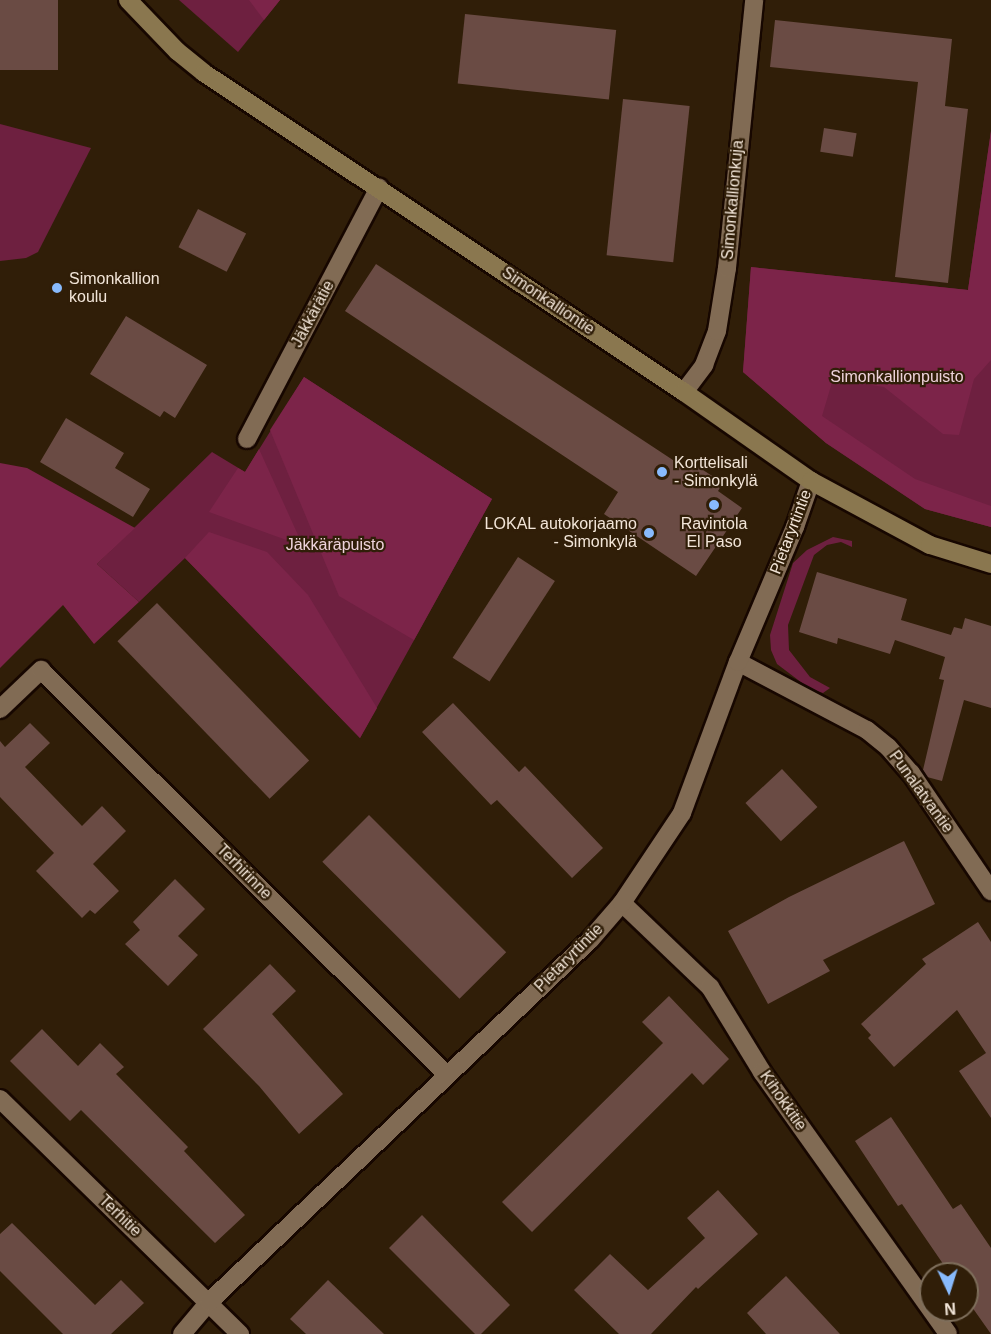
<!DOCTYPE html>
<meta charset="utf-8">
<style>
body{margin:0}
#map{position:relative;width:991px;height:1334px;overflow:hidden;background:#301e08;font-family:Helvetica,sans-serif}
div>[style]{position:absolute}
.green>*{inset:0;background:#6e2040}
.forest>*{inset:0;background:#7c2449}
.building>*{inset:0;background:#6a4b44;transform-origin:0 0}
.roads{filter:drop-shadow(2px 0 #170700) drop-shadow(-2px 0 #170700) drop-shadow(0 2px #170700) drop-shadow(0 -2px #170700)}
.street>*{height:18px;margin:-9px;padding:0 9px;transform-origin:9px;border-radius:9px;background:#816b54}
.secondary>*{height:18px;margin:-9px;padding:0 9px;transform-origin:9px;border-radius:9px;background:#8a774f}
.dots>*{width:16px;height:16px;translate:-50% -50%;box-sizing:border-box;border:3px solid #301e08;border-radius:50%}
span{translate:-50% -50%;white-space:nowrap;text-align:center;line-height:1.15;-webkit-text-stroke:4.5px #301e08;paint-order:stroke}
.street-label{font-size:16px;color:#f2e5d8}
.poi-label{font-size:16px;color:#f2e5d8}
.left{translate:0 -50%;text-align:left}
.right{translate:-100% -50%;text-align:right}
.park-label{font-size:16px;color:#eed3db}
.north{position:absolute;left:919px;top:1262px;width:60px;height:60px;box-sizing:border-box;background:#301e08;border:2px solid #7e6e5b;border-radius:50%;rotate:176deg;font-size:16px;font-weight:700;line-height:24px;text-align:center;color:#f2e5d8}
.north::after{content:'';display:block;margin:auto;width:21px;height:27px;background:#88bafc;clip-path:polygon(50% 0,100% 100%,50% 72%,0 100%)}
</style>
<div id="map">
<div class="green">
<i style="clip-path:polygon(179px 0,280px 0,238px 52px)"></i>
<i style="clip-path:polygon(0 124px,91px 148px,38px 252px,26px 258px,0 261px)"></i>
<i style="clip-path:polygon(991px 131px,991px 527px,925px 509px,826px 443px,743px 372px,751px 267px,968px 290px)"></i>
<i style="clip-path:polygon(304px 377px,492px 499px,360px 738px,185px 558px,139px 602px,97px 564px,212px 452px,245px 472px)"></i>
<i style="clip-path:polygon(833px 537px,852px 541px,852px 547px,841px 542px,827px 545px,814px 555px,788px 625px,789px 650px,810px 677px,830px 688px,823px 693px,810px 689px,777px 664px,771px 650px,770px 635px,793px 563px,807px 550px)"></i>
</div>
<div class="forest">
<i style="clip-path:polygon(249px 0,280px 0,264px 20px)"></i>
<i style="clip-path:polygon(991px 131px,991px 360px,974px 379px,959px 435px,943px 434px,884px 387px,833px 379px,822px 416px,915px 479px,991px 506px,991px 527px,925px 509px,826px 443px,743px 372px,751px 267px,968px 290px)"></i>
<i style="clip-path:polygon(304px 377px,492px 499px,414px 640px,339px 596px,270px 430px)"></i>
<i style="clip-path:polygon(259px 449px,303px 546px,209px 512px,238px 468px,245px 472px)"></i>
<i style="clip-path:polygon(0 463px,27px 468px,135px 528px,97px 564px,139px 602px,94px 644px,63px 605px,0 668px)"></i>
<i style="clip-path:polygon(209px 532px,267px 552px,308px 595px,377px 708px,360px 738px,185px 558px)"></i>
</div>
<div class="building">
<i style="left:0;top:0;width:58px;height:70px"></i>
<i style="left:465px;top:14px;width:152px;height:70px;rotate:6deg"></i>
<i style="clip-path:polygon(775px 20px,952px 39px,945px 106px,968px 109px,948px 283px,895px 277px,918px 82px,770px 67px)"></i>
<i style="left:623px;top:99px;width:67px;height:157px;rotate:6deg"></i>
<i style="left:824px;top:128px;width:33px;height:24px;rotate:9deg"></i>
<i style="left:198px;top:209px;width:54px;height:43px;rotate:27deg"></i>
<i style="clip-path:polygon(376px 264px,682px 466px,686px 459px,723px 483px,718px 491px,742px 508px,696px 576px,604px 514px,618px 492px,345px 311px)"></i>
<i style="clip-path:polygon(126px 316px,207px 365px,175px 418px,164px 411px,160px 417px,90px 374px)"></i>
<i style="clip-path:polygon(66px 418px,124px 453px,115px 468px,150px 489px,133px 517px,40px 462px)"></i>
<i style="left:518px;top:557px;width:44px;height:120px;rotate:33deg"></i>
<i style="clip-path:polygon(817px 572px,907px 599px,901px 620px,951px 635px,954px 627px,962px 629px,965px 618px,991px 626px,991px 708px,964px 700px,942px 781px,927px 777px,923px 770px,944px 680px,939px 679px,945px 657px,895px 640px,890px 654px,838px 638px,837px 644px,799px 632px)"></i>
<i style="left:157px;top:603px;width:219px;height:55px;rotate:46deg"></i>
<i style="clip-path:polygon(453px 703px,519px 772px,525px 766px,603px 848px,572px 878px,497px 800px,491px 805px,422px 732px)"></i>
<i style="clip-path:polygon(30px 723px,50px 743px,25px 767px,82px 826px,102px 806px,126px 831px,93px 864px,119px 891px,95px 914px,90px 910px,82px 918px,36px 871px,54px 853px,0 797px,0 741px,5px 747px)"></i>
<i style="left:782px;top:769px;width:52px;height:50px;rotate:47deg"></i>
<i style="left:369px;top:815px;width:194px;height:66px;rotate:45deg"></i>
<i style="clip-path:polygon(904px 841px,935px 904px,823px 960px,830px 971px,768px 1004px,728px 931px,789px 897px)"></i>
<i style="clip-path:polygon(175px 879px,205px 909px,178px 936px,198px 955px,168px 986px,125px 944px,140px 930px,133px 922px)"></i>
<i style="clip-path:polygon(978px 922px,991px 942px,991px 1118px,959px 1071px,986px 1053px,957px 1010px,894px 1067px,868px 1038px,871px 1035px,861px 1024px,926px 964px,922px 959px)"></i>
<i style="clip-path:polygon(270px 964px,296px 991px,272px 1014px,343px 1094px,299px 1134px,259px 1086px,203px 1029px)"></i>
<i style="clip-path:polygon(669px 996px,729px 1059px,703px 1085px,692px 1073px,532px 1232px,502px 1202px,663px 1043px,642px 1022px)"></i>
<i style="clip-path:polygon(42px 1029px,78px 1066px,100px 1043px,124px 1067px,116px 1074px,188px 1147px,184px 1151px,245px 1215px,215px 1243px,81px 1110px,70px 1121px,10px 1061px)"></i>
<i style="clip-path:polygon(891px 1117px,953px 1209px,961px 1204px,991px 1248px,991px 1334px,967px 1300px,967px 1274px,950px 1274px,902px 1204px,898px 1206px,855px 1141px)"></i>
<i style="clip-path:polygon(718px 1190px,758px 1234px,698px 1289px,696px 1287px,651px 1334px,619px 1334px,574px 1290px,610px 1254px,648px 1290px,705px 1238px,687px 1218px)"></i>
<i style="clip-path:polygon(422px 1215px,510px 1305px,481px 1334px,475px 1334px,389px 1248px)"></i>
<i style="clip-path:polygon(12px 1223px,95px 1305px,121px 1280px,144px 1303px,111px 1334px,63px 1334px,0 1271px,0 1234px)"></i>
<i style="clip-path:polygon(786px 1276px,840px 1334px,766px 1334px,747px 1313px)"></i>
<i style="clip-path:polygon(328px 1280px,384px 1334px,306px 1334px,290px 1319px)"></i>
</div>
<div class="roads">
<div class="street">
<i style="left:684px;top:392px;width:34px;rotate:-53deg"></i>
<i style="left:704px;top:365px;width:36px;rotate:-69deg"></i>
<i style="left:717px;top:331px;width:64px;rotate:-81deg"></i>
<i style="left:727px;top:268px;width:269px;rotate:-84.2deg"></i>
<i style="left:247px;top:439px;width:284px;rotate:-62.3deg"></i>
<i style="left:738px;top:662px;width:146px;rotate:27.8deg"></i>
<i style="left:867px;top:730px;width:27px;rotate:39deg"></i>
<i style="left:888px;top:747px;width:35px;rotate:49deg"></i>
<i style="left:911px;top:773px;width:143px;rotate:55.9deg"></i>
<i style="left:0;top:709px;width:57px;rotate:-43.6deg"></i>
<i style="left:41px;top:670px;width:573px;rotate:44.93deg"></i>
<i style="left:622px;top:903px;width:122px;rotate:43.7deg"></i>
<i style="left:710px;top:987px;width:100px;rotate:58.5deg"></i>
<i style="left:762px;top:1072px;width:321px;rotate:54.6deg"></i>
<i style="left:0;top:1099px;width:336px;rotate:44.4deg"></i>
<i style="left:182px;top:1334px;width:42px;rotate:-49.8deg"></i>
<i style="left:209px;top:1302px;width:526px;rotate:-43.54deg"></i>
<i style="left:590px;top:940px;width:49px;rotate:-49.1deg"></i>
<i style="left:622px;top:903px;width:108px;rotate:-56.3deg"></i>
<i style="left:682px;top:813px;width:161px;rotate:-69.7deg"></i>
<i style="left:738px;top:662px;width:147px;rotate:-67.1deg"></i>
<i style="left:795px;top:527px;width:49px;rotate:-70.8deg"></i>
</div>
<div class="secondary">
<i style="left:128px;top:0;width:71px;rotate:46.1deg"></i>
<i style="left:177px;top:51px;width:35px;rotate:39deg"></i>
<i style="left:204px;top:73px;width:576px;rotate:33.61deg"></i>
<i style="left:684px;top:392px;width:155px;rotate:35deg"></i>
<i style="left:811px;top:481px;width:135px;rotate:28.3deg"></i>
<i style="left:930px;top:545px;width:64px;rotate:17.3deg"></i>
</div>
</div>
<div class="dots">
<i style="left:57px;top:288px;background:#88bafc"></i>
<i style="left:662px;top:472px;background:#88bafc"></i>
<i style="left:714px;top:505px;background:#88bafc"></i>
<i style="left:649px;top:533px;background:#88bafc"></i>
</div>
<div class="street-label">
<span style="left:733px;top:200px;rotate:-85deg">Simonkallionkuja</span>
<span style="left:548px;top:301px;rotate:34deg">Simonkalliontie</span>
<span style="left:313px;top:314px;rotate:-62deg">Jäkkärätie</span>
<span style="left:791px;top:532px;rotate:-69deg">Pietaryrtintie</span>
<span style="left:921px;top:792px;rotate:54deg">Punalatvantie</span>
<span style="left:244px;top:872px;rotate:45deg">Terhirinne</span>
<span style="left:569px;top:958px;rotate:-45deg">Pietaryrtintie</span>
<span style="left:783px;top:1101px;rotate:55deg">Kihokkitie</span>
<span style="left:120px;top:1216px;rotate:44deg">Terhitie</span>
</div>
<div class="poi-label">
<span class="left" style="left:69px;top:288px">Simonkallion<br>koulu</span>
<span class="left" style="left:674px;top:472px">Korttelisali<br>- Simonkylä</span>
<span class="right" style="left:637px;top:533px">LOKAL autokorjaamo<br>- Simonkylä</span>
<span style="left:714px;top:533px">Ravintola<br>El Paso</span>
</div>
<div class="park-label">
<span style="left:897px;top:377px">Simonkallionpuisto</span>
<span style="left:335px;top:545px">Jäkkäräpuisto</span>
</div>
<div class="north">N</div>
</div>
